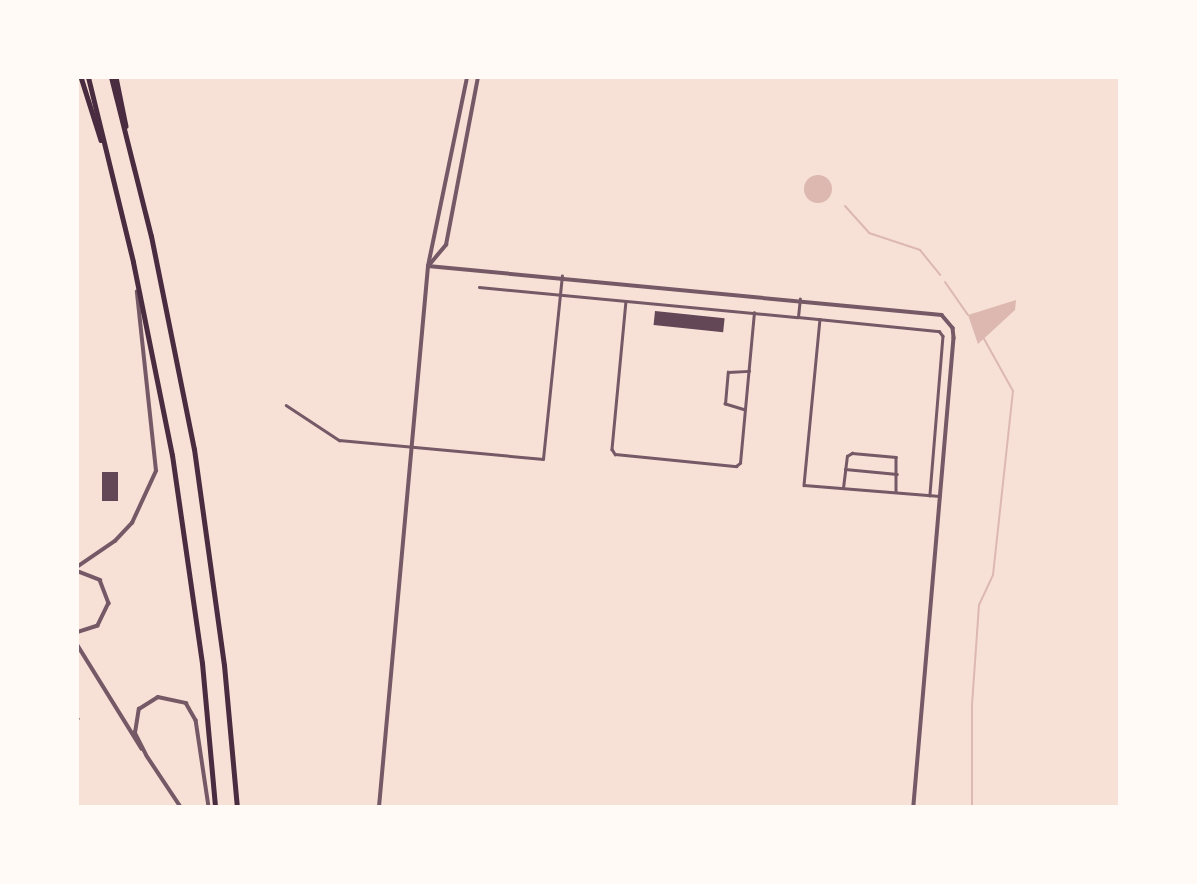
<!DOCTYPE html>
<style>
body{margin:0}
#map{position:relative;width:1197px;height:884px;overflow:hidden;background:#f7e1d7;font-family:Barlow,sans-serif}
div>[style]{position:absolute}
.water>*{inset:0;background:#dcb8b0}
.round{border-radius:50%}
.stream>*{height:2px;margin:-1px;padding:0 1px;transform-origin:1px;border-radius:1px;background:#dcb8b0}
.building>*{inset:0;background:#644757;transform-origin:0 0}
.service>*{height:2px;margin:-1px;padding:0 1px;transform-origin:1px;border-radius:1px;background:#755966}
.minor>*{height:2.5px;margin:-1.25px;padding:0 1.25px;transform-origin:1.25px;border-radius:1.25px;background:#755966}
.tertiary>*{height:3.5px;margin:-1.75px;padding:0 1.75px;transform-origin:1.75px;border-radius:1.75px;background:#755966}
.secondary>*{height:4.5px;margin:-2.25px;padding:0 2.25px;transform-origin:2.25px;border-radius:2.25px;background:#4a2c40}
.motorway>*{height:5px;margin:-2.5px;padding:0 2.5px;transform-origin:2.5px;border-radius:2.5px;background:#4a2c40}
span{translate:-50% -50%;white-space:nowrap;text-align:center;line-height:1.15;-webkit-text-stroke:5px #fffaf5;paint-order:stroke}
.frame{position:absolute;inset:0;border:79px solid #fffaf5;pointer-events:none}
</style>
<div id="map">
<div class="water">
<i class="round" style="left:804px;top:175px;width:28px;height:28px"></i>
<i style="clip-path:polygon(1016px 300px,1015px 310px,978px 344px,968px 315px)"></i>
</div>
<div class="stream">
<i style="left:845px;top:206px;width:36px;rotate:48deg"></i>
<i style="left:869px;top:233px;width:54px;rotate:18.4deg"></i>
<i style="left:920px;top:250px;width:32px;rotate:51deg"></i>
<i style="left:945px;top:282px;width:40px;rotate:55.1deg"></i>
<i style="left:972px;top:807px;width:102px;rotate:-90deg"></i>
<i style="left:972px;top:705px;width:100px;rotate:-86deg"></i>
<i style="left:979px;top:605px;width:33px;rotate:-65deg"></i>
<i style="left:993px;top:575px;width:185px;rotate:-83.8deg"></i>
<i style="left:1013px;top:391px;width:62px;rotate:-119.1deg"></i>
</div>
<div class="building">
<i style="left:655px;top:311px;width:70px;height:14px;rotate:6deg"></i>
<i style="left:102px;top:472px;width:16px;height:29px"></i>
</div>
<div class="service">
<i style="left:77px;top:718px;width:2px;rotate:27deg"></i>
</div>
<div class="minor">
<i style="left:479px;top:287px;width:320px;rotate:5.4deg"></i>
<i style="left:798px;top:317px;width:18px;rotate:-84deg"></i>
<i style="left:626px;top:301px;width:149px;rotate:95.4deg"></i>
<i style="left:612px;top:449px;width:6px;rotate:59deg"></i>
<i style="left:615px;top:454px;width:122px;rotate:5.7deg"></i>
<i style="left:736px;top:466px;width:5px;rotate:-37deg"></i>
<i style="left:740px;top:463px;width:151px;rotate:-84.7deg"></i>
<i style="left:798px;top:317px;width:142px;rotate:5.7deg"></i>
<i style="left:939px;top:331px;width:6px;rotate:51deg"></i>
<i style="left:943px;top:336px;width:160px;rotate:94.7deg"></i>
<i style="left:820px;top:319px;width:167px;rotate:95.5deg"></i>
<i style="left:804px;top:485px;width:136px;rotate:4.6deg"></i>
<i style="left:286px;top:405px;width:64px;rotate:33.4deg"></i>
<i style="left:339px;top:440px;width:205px;rotate:5.3deg"></i>
<i style="left:543px;top:459px;width:184px;rotate:-84.1deg"></i>
<i style="left:745px;top:410px;width:21px;rotate:-163deg"></i>
<i style="left:725px;top:404px;width:32px;rotate:-85deg"></i>
<i style="left:728px;top:372px;width:21px;rotate:-3deg"></i>
<i style="left:845px;top:469px;width:52px;rotate:5.5deg"></i>
<i style="left:843px;top:488px;width:32px;rotate:-83deg"></i>
<i style="left:847px;top:456px;width:6px;rotate:-31deg"></i>
<i style="left:852px;top:453px;width:44px;rotate:5.2deg"></i>
<i style="left:896px;top:457px;width:35px;rotate:90deg"></i>
</div>
<div class="tertiary">
<i style="left:430px;top:264px;width:25px;rotate:-50deg"></i>
<i style="left:446px;top:245px;width:171px;rotate:-79.2deg"></i>
<i style="left:428px;top:266px;width:516px;rotate:5.45deg"></i>
<i style="left:942px;top:315px;width:17px;rotate:50deg"></i>
<i style="left:953px;top:328px;width:10px;rotate:84deg"></i>
<i style="left:954px;top:338px;width:471px;rotate:94.9deg"></i>
<i style="left:77px;top:567px;width:46px;rotate:-34.4deg"></i>
<i style="left:115px;top:541px;width:25px;rotate:-47deg"></i>
<i style="left:132px;top:523px;width:57px;rotate:-65.2deg"></i>
<i style="left:156px;top:471px;width:180px;rotate:-96.1deg"></i>
<i style="left:77px;top:571px;width:25px;rotate:21deg"></i>
<i style="left:100px;top:580px;width:25px;rotate:69deg"></i>
<i style="left:109px;top:603px;width:25px;rotate:116deg"></i>
<i style="left:98px;top:626px;width:22px;rotate:162deg"></i>
<i style="left:77px;top:644px;width:123px;rotate:58.2deg"></i>
<i style="left:146px;top:755px;width:25px;rotate:-117deg"></i>
<i style="left:135px;top:733px;width:24px;rotate:-81deg"></i>
<i style="left:139px;top:709px;width:22px;rotate:-32deg"></i>
<i style="left:158px;top:697px;width:29px;rotate:12deg"></i>
<i style="left:186px;top:703px;width:20px;rotate:60deg"></i>
<i style="left:196px;top:720px;width:88px;rotate:81.5deg"></i>
<i style="left:147px;top:756px;width:61px;rotate:56.3deg"></i>
<i style="left:379px;top:807px;width:543px;rotate:-84.82deg"></i>
<i style="left:428px;top:266px;width:193px;rotate:-78.3deg"></i>
</div>
<div class="secondary">
<i style="left:81px;top:77px;width:66px;rotate:72.4deg"></i>
<i style="left:116px;top:77px;width:50px;rotate:78.5deg"></i>
</div>
<div class="motorway">
<i style="left:88px;top:77px;width:190px;rotate:76.3deg"></i>
<i style="left:133px;top:262px;width:197px;rotate:78.6deg"></i>
<i style="left:172px;top:455px;width:210px;rotate:81.8deg"></i>
<i style="left:202px;top:663px;width:145px;rotate:84.8deg"></i>
<i style="left:111px;top:77px;width:164px;rotate:75.9deg"></i>
<i style="left:151px;top:236px;width:217px;rotate:78.6deg"></i>
<i style="left:194px;top:449px;width:218px;rotate:82.1deg"></i>
<i style="left:224px;top:665px;width:143px;rotate:84.8deg"></i>
</div>
<div class="frame"></div>
</div>
